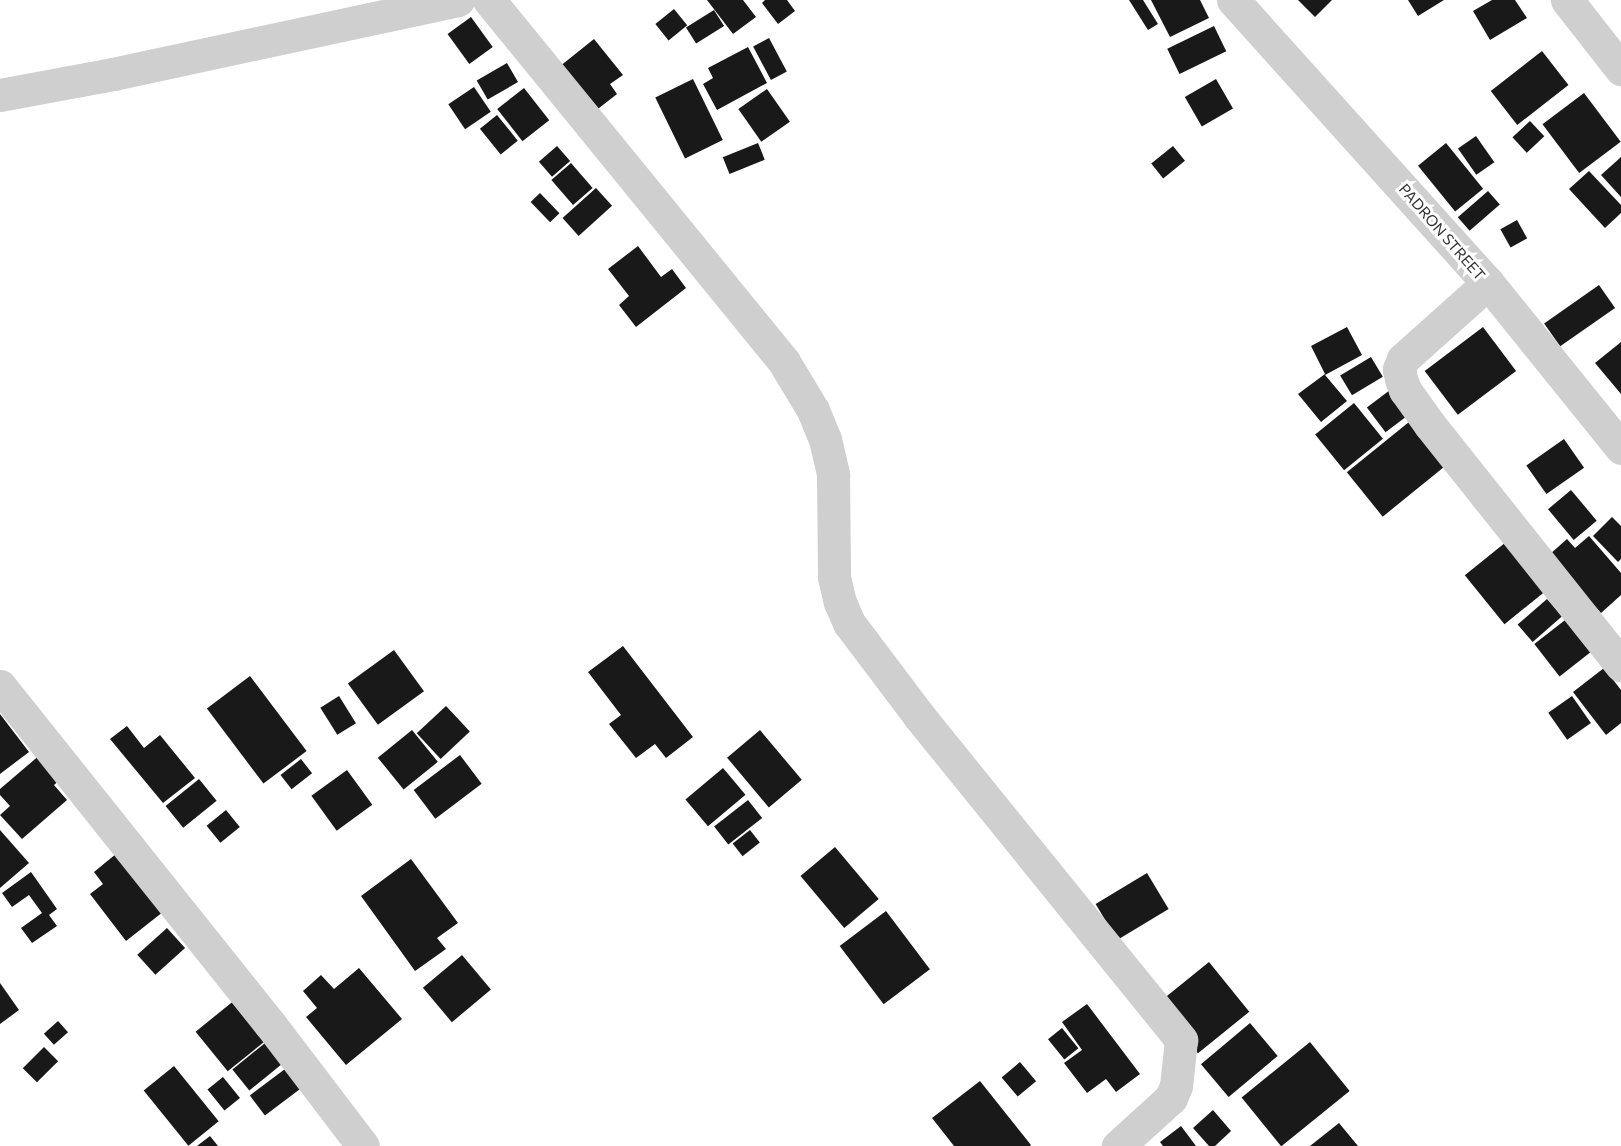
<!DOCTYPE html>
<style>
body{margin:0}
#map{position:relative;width:1621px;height:1146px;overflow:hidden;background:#fff;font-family:Commissioner,sans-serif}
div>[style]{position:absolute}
.building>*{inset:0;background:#191919;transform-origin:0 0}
.street>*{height:33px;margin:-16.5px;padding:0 16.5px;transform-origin:16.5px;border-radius:16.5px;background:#cfcfcf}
span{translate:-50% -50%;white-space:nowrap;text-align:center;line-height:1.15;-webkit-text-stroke:6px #fff;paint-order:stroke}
.street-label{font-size:15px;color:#323232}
</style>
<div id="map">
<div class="building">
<i style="clip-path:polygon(707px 0,743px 0,756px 17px,733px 34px)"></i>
<i style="clip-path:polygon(765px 0,787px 0,795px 11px,778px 24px,762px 3px)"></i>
<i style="clip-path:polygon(1129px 0,1143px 0,1158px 24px,1148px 30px)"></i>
<i style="clip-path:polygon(1151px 0,1200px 0,1209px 18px,1170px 37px)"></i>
<i style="clip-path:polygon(1298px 0,1332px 0,1315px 17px)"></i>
<i style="clip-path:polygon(1408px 0,1444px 0,1418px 16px)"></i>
<i style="clip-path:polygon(1492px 0,1515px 0,1527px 18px,1490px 40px,1473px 11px)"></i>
<i style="left:674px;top:9px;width:21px;height:24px;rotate:51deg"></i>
<i style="left:714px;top:10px;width:19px;height:33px;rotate:58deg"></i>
<i style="left:471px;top:17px;width:37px;height:29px;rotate:54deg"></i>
<i style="left:1214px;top:26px;width:28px;height:52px;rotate:64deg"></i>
<i style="left:769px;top:38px;width:38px;height:18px;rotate:62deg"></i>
<i style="clip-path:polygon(594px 39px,623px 75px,610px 84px,617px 94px,594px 112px,559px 67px)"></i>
<i style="clip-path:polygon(748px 47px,767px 83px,717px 110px,703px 84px,713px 78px,708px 68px)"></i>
<i style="left:1542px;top:51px;width:43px;height:65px;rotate:52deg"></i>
<i style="left:507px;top:63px;width:22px;height:35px;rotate:60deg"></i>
<i style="left:693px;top:79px;width:68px;height:42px;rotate:64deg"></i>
<i style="left:1216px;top:79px;width:34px;height:36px;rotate:60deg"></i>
<i style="left:474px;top:87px;width:30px;height:31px;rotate:56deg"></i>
<i style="left:524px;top:88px;width:41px;height:34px;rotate:52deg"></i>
<i style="left:767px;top:89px;width:40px;height:35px;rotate:55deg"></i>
<i style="left:1584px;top:93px;width:61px;height:52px;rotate:53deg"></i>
<i style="left:497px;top:115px;width:33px;height:22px;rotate:51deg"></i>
<i style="left:1530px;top:121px;width:21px;height:24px;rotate:47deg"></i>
<i style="left:1476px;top:136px;width:32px;height:22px;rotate:55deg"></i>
<i style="left:758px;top:143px;width:18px;height:38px;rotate:68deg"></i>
<i style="left:1446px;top:143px;width:59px;height:36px;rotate:51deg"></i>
<i style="left:557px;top:146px;width:20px;height:24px;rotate:49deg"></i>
<i style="left:1173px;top:146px;width:19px;height:28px;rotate:51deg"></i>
<i style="clip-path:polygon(1621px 157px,1621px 197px,1601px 175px)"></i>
<i style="left:571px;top:163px;width:33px;height:26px;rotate:49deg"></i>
<i style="clip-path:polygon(1589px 171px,1621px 205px,1621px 213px,1605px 228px,1569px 189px)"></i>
<i style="left:596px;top:188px;width:24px;height:45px;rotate:48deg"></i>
<i style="left:1488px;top:191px;width:18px;height:40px;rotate:49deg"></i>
<i style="left:540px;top:193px;width:28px;height:13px;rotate:46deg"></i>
<i style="left:1517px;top:220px;width:21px;height:19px;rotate:61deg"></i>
<i style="clip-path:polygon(638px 246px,661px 277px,672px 269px,686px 288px,636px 327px,619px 305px,629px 296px,608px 269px)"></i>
<i style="left:1599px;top:285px;width:28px;height:67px;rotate:55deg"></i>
<i style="clip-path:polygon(1347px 327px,1362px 355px,1325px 375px,1347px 401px,1321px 422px,1298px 394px,1325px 374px,1311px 346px)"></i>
<i style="left:1483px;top:327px;width:55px;height:73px;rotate:53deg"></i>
<i style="clip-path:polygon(1621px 342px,1621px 394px,1595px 363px)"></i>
<i style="left:1371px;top:357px;width:23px;height:36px;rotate:59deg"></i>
<i style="left:1394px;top:387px;width:31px;height:34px;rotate:53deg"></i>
<i style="left:1354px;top:403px;width:46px;height:50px;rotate:51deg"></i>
<i style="left:1409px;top:422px;width:57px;height:80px;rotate:51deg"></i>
<i style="left:1564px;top:439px;width:35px;height:46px;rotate:55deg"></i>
<i style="left:1571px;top:490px;width:40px;height:30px;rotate:50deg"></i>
<i style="clip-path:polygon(1612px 517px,1621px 526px,1621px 559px,1618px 562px,1593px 536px)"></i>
<i style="clip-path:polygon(1589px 536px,1621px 573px,1621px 595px,1601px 613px,1549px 555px,1567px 539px,1575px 548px)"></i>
<i style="left:1506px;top:542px;width:63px;height:53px;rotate:51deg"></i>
<i style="left:1547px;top:599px;width:23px;height:39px;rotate:49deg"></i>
<i style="left:1569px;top:617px;width:41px;height:44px;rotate:52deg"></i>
<i style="clip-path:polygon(623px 646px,693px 737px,666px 758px,655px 744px,636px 758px,609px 724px,621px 715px,588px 672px)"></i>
<i style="left:394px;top:650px;width:51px;height:57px;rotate:54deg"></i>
<i style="clip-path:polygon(1604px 668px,1621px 690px,1621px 723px,1606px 735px,1573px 692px)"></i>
<i style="left:250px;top:676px;width:94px;height:54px;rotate:53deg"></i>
<i style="left:339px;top:696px;width:32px;height:22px;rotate:58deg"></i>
<i style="left:1572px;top:696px;width:33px;height:29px;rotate:55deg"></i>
<i style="left:446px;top:706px;width:35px;height:40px;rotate:47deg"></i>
<i style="clip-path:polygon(0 714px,29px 752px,0 774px)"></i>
<i style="clip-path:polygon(127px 726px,144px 748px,160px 735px,195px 778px,163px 803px,110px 739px)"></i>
<i style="left:412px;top:730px;width:41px;height:44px;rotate:51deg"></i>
<i style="left:760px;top:730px;width:65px;height:43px;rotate:50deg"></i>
<i style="clip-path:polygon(41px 754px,62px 778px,54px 785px,67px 800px,22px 839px,0 815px,10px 806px,0 795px,0 789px)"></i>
<i style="left:460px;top:755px;width:36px;height:58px;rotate:53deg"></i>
<i style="left:301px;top:759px;width:18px;height:26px;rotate:52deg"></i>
<i style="left:723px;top:768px;width:35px;height:49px;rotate:50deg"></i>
<i style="left:347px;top:770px;width:43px;height:44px;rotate:54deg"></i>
<i style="left:199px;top:779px;width:28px;height:43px;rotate:51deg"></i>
<i style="left:748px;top:800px;width:23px;height:43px;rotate:52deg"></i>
<i style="left:226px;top:810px;width:22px;height:25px;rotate:51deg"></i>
<i style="clip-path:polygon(0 830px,29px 863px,0 888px)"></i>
<i style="left:750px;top:830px;width:16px;height:22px;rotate:52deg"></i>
<i style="left:835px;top:847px;width:68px;height:45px;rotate:50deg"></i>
<i style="clip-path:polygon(122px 849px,168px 908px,126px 941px,90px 894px,103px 884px,94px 872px)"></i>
<i style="clip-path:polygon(411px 859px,458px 923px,437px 938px,446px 949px,415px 971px,361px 896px)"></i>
<i style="clip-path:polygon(31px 872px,57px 909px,49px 915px,57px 926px,32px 943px,21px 928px,42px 913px,29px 895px,12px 907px,2px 893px)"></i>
<i style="left:1147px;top:873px;width:42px;height:60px;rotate:59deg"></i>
<i style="left:886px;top:911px;width:73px;height:58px;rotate:53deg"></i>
<i style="left:167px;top:928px;width:27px;height:40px;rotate:48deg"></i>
<i style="left:462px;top:955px;width:45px;height:51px;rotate:50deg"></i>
<i style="left:1209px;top:962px;width:64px;height:66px;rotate:51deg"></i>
<i style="clip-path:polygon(359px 968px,402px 1019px,346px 1065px,306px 1017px,317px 1008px,303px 991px,321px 975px,334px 989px)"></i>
<i style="clip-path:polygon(0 983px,19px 1010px,0 1024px)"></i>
<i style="left:236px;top:999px;width:51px;height:52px;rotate:51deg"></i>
<i style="clip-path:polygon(1087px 1004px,1140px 1074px,1116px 1092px,1106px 1079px,1087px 1093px,1064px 1063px,1082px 1050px,1062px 1022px)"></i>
<i style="left:58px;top:1021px;width:15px;height:19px;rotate:48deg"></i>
<i style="left:1250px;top:1023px;width:43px;height:64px;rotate:50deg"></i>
<i style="left:1062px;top:1028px;width:26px;height:18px;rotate:51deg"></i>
<i style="left:1310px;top:1042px;width:63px;height:88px;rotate:51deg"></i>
<i style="left:265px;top:1043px;width:27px;height:42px;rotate:51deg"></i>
<i style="left:44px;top:1047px;width:20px;height:30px;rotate:45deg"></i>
<i style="left:1020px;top:1062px;width:25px;height:24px;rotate:50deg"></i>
<i style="left:174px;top:1066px;width:71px;height:39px;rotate:51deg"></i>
<i style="left:289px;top:1066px;width:25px;height:49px;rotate:53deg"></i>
<i style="left:223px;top:1077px;width:27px;height:20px;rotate:51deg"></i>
<i style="clip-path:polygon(980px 1081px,1031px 1145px,1030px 1146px,954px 1146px,932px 1118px)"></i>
<i style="clip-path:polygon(1213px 1110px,1231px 1131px,1215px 1146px,1209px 1146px,1193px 1128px)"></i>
<i style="clip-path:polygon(1339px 1123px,1358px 1146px,1310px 1146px)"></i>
<i style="clip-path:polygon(1181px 1126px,1196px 1146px,1163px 1146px,1160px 1142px)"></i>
<i style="clip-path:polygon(210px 1136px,218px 1146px,197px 1146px)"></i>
</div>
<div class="street">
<i style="left:489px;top:0;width:467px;rotate:50.8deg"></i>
<i style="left:784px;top:362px;width:56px;rotate:58.9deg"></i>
<i style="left:813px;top:410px;width:31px;rotate:68deg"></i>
<i style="left:825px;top:439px;width:37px;rotate:77deg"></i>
<i style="left:833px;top:475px;width:102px;rotate:89.4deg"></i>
<i style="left:834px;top:577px;width:26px;rotate:77deg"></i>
<i style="left:840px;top:602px;width:23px;rotate:67deg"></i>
<i style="left:849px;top:623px;width:116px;rotate:53deg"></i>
<i style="left:919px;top:716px;width:417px;rotate:51deg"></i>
<i style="left:1181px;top:1040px;width:46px;rotate:96.2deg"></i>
<i style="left:1176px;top:1086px;width:13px;rotate:113deg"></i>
<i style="left:1171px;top:1098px;width:72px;rotate:137.8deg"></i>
<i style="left:1233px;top:0;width:381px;rotate:48deg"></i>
<i style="left:1488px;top:283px;width:212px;rotate:51.1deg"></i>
<i style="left:1567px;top:0;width:88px;rotate:52deg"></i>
<i style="left:0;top:95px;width:115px;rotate:-10.5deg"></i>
<i style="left:113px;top:74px;width:353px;rotate:-12.1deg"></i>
<i style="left:1488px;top:283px;width:114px;rotate:138.2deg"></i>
<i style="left:1403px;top:359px;width:11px;rotate:112deg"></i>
<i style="left:1399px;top:369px;width:10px;rotate:79deg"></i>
<i style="left:1401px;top:379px;width:12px;rotate:70deg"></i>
<i style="left:1405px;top:390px;width:43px;rotate:54.5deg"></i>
<i style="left:1430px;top:425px;width:307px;rotate:51.5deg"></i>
<i style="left:0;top:686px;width:433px;rotate:51.4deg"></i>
<i style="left:270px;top:1024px;width:153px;rotate:52.7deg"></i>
</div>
<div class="street-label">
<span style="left:1442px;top:232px;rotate:49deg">PADRON STREET</span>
</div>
</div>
